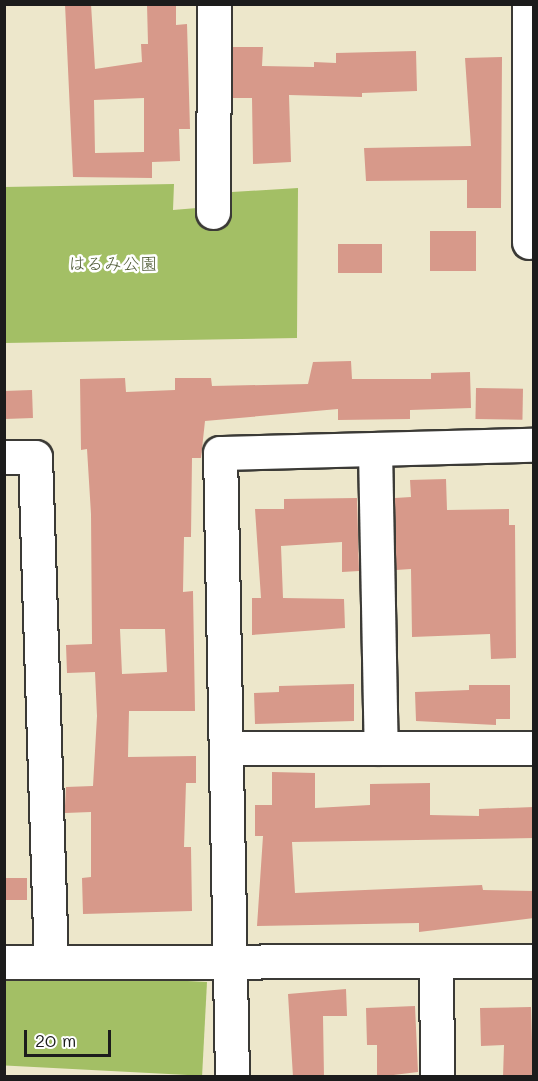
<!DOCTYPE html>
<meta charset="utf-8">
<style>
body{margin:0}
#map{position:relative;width:538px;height:1081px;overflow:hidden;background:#ede7cb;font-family:Mali,"Klee One",sans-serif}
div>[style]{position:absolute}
.green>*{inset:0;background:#a3bf65;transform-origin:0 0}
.building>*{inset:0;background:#d7998a;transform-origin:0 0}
.roads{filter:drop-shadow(2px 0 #3b3a36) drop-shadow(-2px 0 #3b3a36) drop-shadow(0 2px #3b3a36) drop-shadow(0 -2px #3b3a36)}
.street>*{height:33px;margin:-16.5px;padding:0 16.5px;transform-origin:16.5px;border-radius:16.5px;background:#fff}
span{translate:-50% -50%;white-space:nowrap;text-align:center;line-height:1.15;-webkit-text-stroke:5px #fff;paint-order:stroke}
.park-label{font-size:18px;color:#525d39}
.frame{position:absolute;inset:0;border:6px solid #1c1c1c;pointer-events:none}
.scale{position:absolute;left:24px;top:1030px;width:87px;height:27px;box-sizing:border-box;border:3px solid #1c1c1c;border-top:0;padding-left:8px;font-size:18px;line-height:21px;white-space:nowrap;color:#1c1c1c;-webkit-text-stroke:4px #fff;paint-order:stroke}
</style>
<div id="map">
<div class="green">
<i style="clip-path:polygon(174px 184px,173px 210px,197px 208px,216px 193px,298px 188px,297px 338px,5px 343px,4px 187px)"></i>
<i style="left:207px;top:982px;width:94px;height:202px;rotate:93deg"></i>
</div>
<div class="building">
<i style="clip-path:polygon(evenodd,65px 4px,91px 4px,95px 69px,142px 62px,141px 44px,148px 44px,147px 4px,176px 4px,176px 25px,187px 24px,190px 129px,179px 129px,180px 161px,152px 162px,152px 178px,73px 177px,65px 4px,144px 98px,144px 152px,95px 153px,94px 100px,144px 98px)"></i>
<i style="clip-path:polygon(233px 47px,263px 47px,262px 66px,314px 67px,314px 62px,336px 63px,336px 53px,416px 51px,417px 91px,362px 93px,362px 97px,289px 95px,291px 162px,253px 164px,252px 98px,232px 98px)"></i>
<i style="clip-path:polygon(502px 57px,501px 208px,467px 208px,467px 180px,366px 181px,364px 148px,471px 146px,465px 58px)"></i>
<i style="left:476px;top:231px;width:40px;height:46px;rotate:90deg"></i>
<i style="left:382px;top:244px;width:29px;height:44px;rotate:90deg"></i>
<i style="clip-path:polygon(evenodd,351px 361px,352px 379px,431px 379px,431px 373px,470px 372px,471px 408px,410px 410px,410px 419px,338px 420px,338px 409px,205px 421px,201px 458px,192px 458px,191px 537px,184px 537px,183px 592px,193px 591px,195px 711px,129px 711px,128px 757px,196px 756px,196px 783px,186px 783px,184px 847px,191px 847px,192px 911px,83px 914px,82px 878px,91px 877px,91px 812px,65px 813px,65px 806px,66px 787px,93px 786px,97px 716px,95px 672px,67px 673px,66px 645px,92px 644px,91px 514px,87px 449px,81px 450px,80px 379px,125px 378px,126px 392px,175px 390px,175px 378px,211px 378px,212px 386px,308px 384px,313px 362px,351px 361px,120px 629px,165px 629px,167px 672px,122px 674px,120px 629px)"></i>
<i style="left:476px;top:388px;width:47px;height:31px;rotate:1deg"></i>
<i style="left:32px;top:390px;width:28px;height:28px;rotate:88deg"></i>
<i style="clip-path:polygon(446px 479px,447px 510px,509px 509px,509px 525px,515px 525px,516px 658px,491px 659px,490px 634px,412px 637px,411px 569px,396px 570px,395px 498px,411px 497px,410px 480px)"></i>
<i style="clip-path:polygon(357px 498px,359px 571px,342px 572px,342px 542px,281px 546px,283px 598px,344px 599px,345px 628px,252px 635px,252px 598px,261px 598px,255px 509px,284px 509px,284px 499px)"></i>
<i style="clip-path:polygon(354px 684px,354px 721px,255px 724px,254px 693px,279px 692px,279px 686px)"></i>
<i style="clip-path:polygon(469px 685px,510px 685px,510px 719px,496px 719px,496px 725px,416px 721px,415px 692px,469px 690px)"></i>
<i style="clip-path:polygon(272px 772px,315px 773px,315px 808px,370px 805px,370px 784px,430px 783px,430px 815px,479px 816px,479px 809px,534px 807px,534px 838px,292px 842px,295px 893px,482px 885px,483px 890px,534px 891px,534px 918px,419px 932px,419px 923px,257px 926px,263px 836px,255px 836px,255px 805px,272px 805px)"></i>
<i style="left:4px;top:878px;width:23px;height:22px"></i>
<i style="clip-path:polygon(346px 989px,347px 1016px,323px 1016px,324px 1077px,293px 1077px,288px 994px)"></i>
<i style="clip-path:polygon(415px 1006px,418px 1072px,377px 1077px,377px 1045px,367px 1045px,366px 1008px)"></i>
<i style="clip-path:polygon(531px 1007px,533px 1077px,503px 1077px,504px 1045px,481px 1046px,480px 1008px)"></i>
</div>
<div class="roads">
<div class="street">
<i style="left:529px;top:4px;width:238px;rotate:90deg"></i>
<i style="left:213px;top:212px;width:208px;rotate:-89.7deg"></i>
<i style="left:375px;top:449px;width:299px;rotate:88.9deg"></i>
<i style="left:4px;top:457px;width:31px"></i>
<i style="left:35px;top:457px;width:505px;rotate:88.19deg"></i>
<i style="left:228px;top:748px;width:306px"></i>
<i style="left:436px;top:961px;width:115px;rotate:89.5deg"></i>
<i style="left:4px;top:962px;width:530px;rotate:-0.11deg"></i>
<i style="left:232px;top:1076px;width:623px;rotate:-91.1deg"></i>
<i style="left:220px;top:453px;width:314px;rotate:-1.5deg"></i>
</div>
</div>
<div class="park-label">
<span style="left:113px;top:263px">はるみ公園</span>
</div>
<div class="frame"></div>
<div class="scale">20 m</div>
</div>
